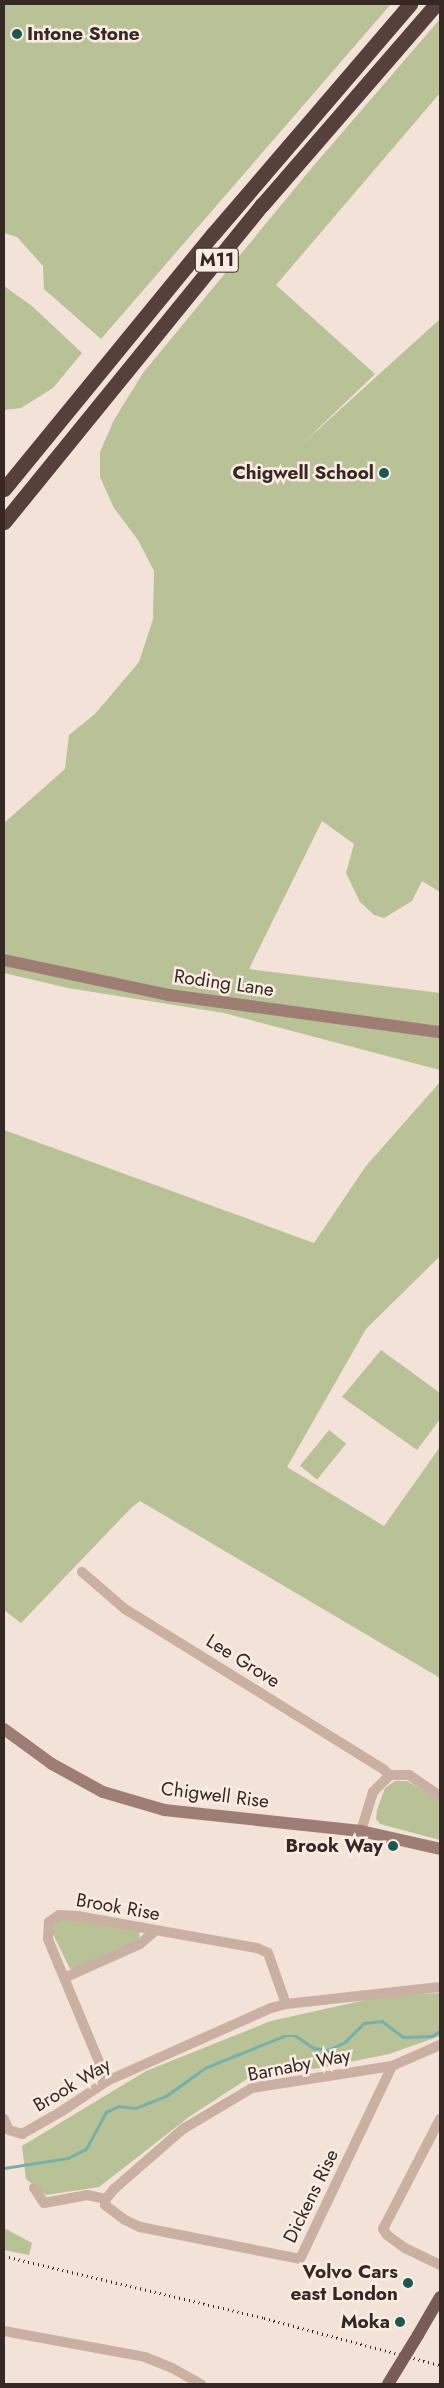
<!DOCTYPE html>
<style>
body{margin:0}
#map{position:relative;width:444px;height:2388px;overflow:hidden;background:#f2e2d7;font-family:Jost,sans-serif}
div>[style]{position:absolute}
.green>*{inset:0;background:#b9c197;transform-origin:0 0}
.stream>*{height:2.5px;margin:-1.25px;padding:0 1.25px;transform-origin:1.25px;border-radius:1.25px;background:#75b0ab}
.street>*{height:10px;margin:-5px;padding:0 5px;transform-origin:5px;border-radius:5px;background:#caafa3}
.secondary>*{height:12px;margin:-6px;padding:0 6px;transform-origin:6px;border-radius:6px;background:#9e7e74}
.primary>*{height:12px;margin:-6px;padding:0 6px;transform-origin:6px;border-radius:6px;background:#785c55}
.highway>*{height:15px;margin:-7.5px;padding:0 7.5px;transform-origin:7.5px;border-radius:7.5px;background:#56403c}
.rail>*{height:2.5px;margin-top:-1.25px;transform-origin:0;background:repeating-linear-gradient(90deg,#352825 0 1px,transparent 0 5px)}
.primary-bridge>*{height:12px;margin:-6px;padding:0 6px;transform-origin:6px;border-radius:6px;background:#785c55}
.dots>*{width:14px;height:14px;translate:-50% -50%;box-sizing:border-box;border:2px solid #faece3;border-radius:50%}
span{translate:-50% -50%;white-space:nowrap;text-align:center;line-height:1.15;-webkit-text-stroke:5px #faece3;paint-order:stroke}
.shield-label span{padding:1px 4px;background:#faece3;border:1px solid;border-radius:4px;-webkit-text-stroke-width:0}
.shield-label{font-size:18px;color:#352825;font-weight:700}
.poi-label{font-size:19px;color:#352825;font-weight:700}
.left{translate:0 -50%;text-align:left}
.right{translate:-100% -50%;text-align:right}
.street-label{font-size:19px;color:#352825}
.frame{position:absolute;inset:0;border:5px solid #352825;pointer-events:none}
</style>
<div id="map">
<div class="green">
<i style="clip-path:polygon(4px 4px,391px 4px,101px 339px,44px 289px,43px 266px,17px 237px,4px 233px)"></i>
<i style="clip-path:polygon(440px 19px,440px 93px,276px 285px,375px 374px,301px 445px,440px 319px,440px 892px,422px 881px,412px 901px,384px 918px,374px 915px,360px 902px,346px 873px,354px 844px,322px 821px,249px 969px,440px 993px,440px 1070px,224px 1013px,68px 988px,4px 973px,4px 823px,65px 769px,69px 735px,95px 714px,139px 662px,153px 619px,154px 571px,138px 540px,114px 508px,100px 477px,100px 452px,114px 420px,143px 373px,310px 170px)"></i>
<i style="clip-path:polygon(4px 286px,32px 306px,82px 353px,53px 388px,21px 408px,4px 410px)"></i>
<i style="clip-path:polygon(440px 1082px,440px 1256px,366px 1329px,287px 1467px,384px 1526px,440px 1447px,440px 1678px,140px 1501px,131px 1508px,21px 1623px,4px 1610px,4px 1130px,314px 1243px,366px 1166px)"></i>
<i style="clip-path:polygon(381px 1350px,440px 1393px,440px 1419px,417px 1450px,342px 1397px)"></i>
<i style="left:329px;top:1430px;width:22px;height:46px;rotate:39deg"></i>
<i style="clip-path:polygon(395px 1781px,407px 1781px,440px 1800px,440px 1840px,380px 1824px,376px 1819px,377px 1810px,385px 1788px)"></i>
<i style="clip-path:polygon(59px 1915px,140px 1928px,139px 1941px,78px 1969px,70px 1969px,51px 1930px,52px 1922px)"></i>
<i style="clip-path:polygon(440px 1993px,440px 2036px,389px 2054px,320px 2068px,250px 2077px,189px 2117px,99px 2187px,46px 2195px,26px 2179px,22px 2146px,146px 2071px,271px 2021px,379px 1997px)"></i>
<i style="clip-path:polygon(4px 2228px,32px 2243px,29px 2255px,4px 2250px)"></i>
</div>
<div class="stream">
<i style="left:4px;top:2168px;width:65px;rotate:-8.9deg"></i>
<i style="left:68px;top:2158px;width:20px;rotate:-27deg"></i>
<i style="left:86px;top:2149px;width:42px;rotate:-61.6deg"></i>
<i style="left:106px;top:2112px;width:14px;rotate:-25deg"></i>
<i style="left:119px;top:2106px;width:17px;rotate:7deg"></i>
<i style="left:136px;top:2108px;width:32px;rotate:-22deg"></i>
<i style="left:166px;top:2096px;width:48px;rotate:-35.7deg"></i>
<i style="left:205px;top:2068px;width:85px;rotate:-22.1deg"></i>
<i style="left:284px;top:2036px;width:12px"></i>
<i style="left:296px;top:2036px;width:22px;rotate:34deg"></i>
<i style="left:314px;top:2048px;width:14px;rotate:8deg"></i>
<i style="left:328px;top:2050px;width:19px;rotate:-25deg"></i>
<i style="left:345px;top:2042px;width:27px;rotate:-45deg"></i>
<i style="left:364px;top:2023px;width:18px;rotate:-6deg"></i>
<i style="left:382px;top:2021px;width:26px;rotate:37deg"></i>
<i style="left:403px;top:2037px;width:29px;rotate:-2deg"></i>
<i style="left:432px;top:2036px;width:9px;rotate:-32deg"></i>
</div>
<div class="street">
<i style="left:82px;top:1572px;width:57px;rotate:40.7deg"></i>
<i style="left:125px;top:1609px;width:304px;rotate:31.8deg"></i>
<i style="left:383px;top:1769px;width:9px;rotate:41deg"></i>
<i style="left:361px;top:1831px;width:41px;rotate:-72.9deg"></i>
<i style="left:373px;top:1792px;width:24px;rotate:-45deg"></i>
<i style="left:390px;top:1775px;width:19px"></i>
<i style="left:409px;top:1775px;width:37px;rotate:34deg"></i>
<i style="left:64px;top:1978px;width:83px;rotate:-24.1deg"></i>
<i style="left:140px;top:1944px;width:20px;rotate:-41deg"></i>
<i style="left:392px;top:2066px;width:142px;rotate:171.1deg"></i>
<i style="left:252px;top:2088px;width:80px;rotate:149.3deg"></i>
<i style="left:183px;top:2129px;width:91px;rotate:139deg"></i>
<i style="left:114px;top:2189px;width:13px;rotate:129deg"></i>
<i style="left:106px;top:2199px;width:6px;rotate:99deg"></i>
<i style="left:105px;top:2205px;width:25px;rotate:37deg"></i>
<i style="left:125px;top:2220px;width:17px;rotate:25deg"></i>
<i style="left:140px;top:2227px;width:163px;rotate:11.3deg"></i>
<i style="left:300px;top:2259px;width:214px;rotate:-64.5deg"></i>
<i style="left:392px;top:2066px;width:52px;rotate:-23.6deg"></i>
<i style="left:107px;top:2081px;width:154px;rotate:-112.6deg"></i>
<i style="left:48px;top:1939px;width:17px;rotate:-87deg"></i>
<i style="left:49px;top:1922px;width:12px;rotate:-35deg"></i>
<i style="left:59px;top:1915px;width:18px;rotate:3deg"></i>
<i style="left:77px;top:1916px;width:183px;rotate:10.1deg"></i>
<i style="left:257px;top:1948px;width:12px;rotate:24deg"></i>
<i style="left:268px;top:1953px;width:54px;rotate:70.6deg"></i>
<i style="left:4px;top:2119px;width:12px;rotate:66deg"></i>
<i style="left:9px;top:2130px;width:14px;rotate:17deg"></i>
<i style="left:22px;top:2134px;width:46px;rotate:-29.9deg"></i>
<i style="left:62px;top:2111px;width:54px;rotate:-33.7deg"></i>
<i style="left:107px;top:2081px;width:180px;rotate:-24deg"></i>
<i style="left:271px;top:2008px;width:16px;rotate:-15deg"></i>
<i style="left:286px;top:2004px;width:155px;rotate:-6.3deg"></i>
<i style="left:440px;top:2119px;width:124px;rotate:117.4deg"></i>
<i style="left:383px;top:2229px;width:7px;rotate:56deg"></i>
<i style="left:387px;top:2235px;width:22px;rotate:36deg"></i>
<i style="left:405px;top:2248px;width:39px;rotate:26deg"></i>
<i style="left:34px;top:2188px;width:18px;rotate:56deg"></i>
<i style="left:44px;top:2203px;width:44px;rotate:-10.5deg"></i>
<i style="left:87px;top:2195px;width:19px;rotate:12deg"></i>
<i style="left:4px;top:2331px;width:143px;rotate:10.4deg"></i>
<i style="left:145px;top:2357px;width:29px;rotate:22deg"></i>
<i style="left:172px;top:2368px;width:33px;rotate:29deg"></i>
</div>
<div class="secondary">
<i style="left:4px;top:960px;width:169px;rotate:12deg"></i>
<i style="left:169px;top:995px;width:274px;rotate:7.8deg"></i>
<i style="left:4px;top:1729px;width:59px;rotate:36.1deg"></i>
<i style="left:52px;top:1764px;width:58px;rotate:28.8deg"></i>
<i style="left:103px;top:1792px;width:64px;rotate:16.4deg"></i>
<i style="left:164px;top:1810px;width:198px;rotate:6.1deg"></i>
<i style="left:361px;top:1831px;width:81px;rotate:12.8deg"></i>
</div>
<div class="primary">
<i style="left:418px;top:2335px;width:44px;rotate:-59.9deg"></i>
</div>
<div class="highway">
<i style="left:4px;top:489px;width:330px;rotate:-50.7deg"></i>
<i style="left:213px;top:234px;width:303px;rotate:-49.4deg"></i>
<i style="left:4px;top:522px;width:409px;rotate:-50.9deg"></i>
<i style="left:262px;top:205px;width:266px;rotate:-49.1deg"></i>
</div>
<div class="rail">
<i style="left:4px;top:2256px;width:267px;rotate:13.4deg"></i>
<i style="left:264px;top:2318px;width:182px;rotate:15deg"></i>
</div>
<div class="primary-bridge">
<i style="left:388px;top:2384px;width:57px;rotate:-58.5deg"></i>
</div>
<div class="dots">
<i style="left:17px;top:34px;background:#195854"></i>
<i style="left:384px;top:473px;background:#195854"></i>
<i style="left:393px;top:1846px;background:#195854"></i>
<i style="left:408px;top:2283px;background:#195854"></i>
<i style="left:400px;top:2322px;background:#195854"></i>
</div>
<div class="shield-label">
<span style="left:217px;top:260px">M11</span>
</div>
<div class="poi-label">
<span class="left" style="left:27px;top:34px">Intone Stone</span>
<span class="right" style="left:374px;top:473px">Chigwell School</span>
<span class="right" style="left:383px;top:1846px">Brook Way</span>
<span class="right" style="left:398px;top:2283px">Volvo Cars<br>east London</span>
<span class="right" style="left:390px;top:2322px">Moka</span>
</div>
<div class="street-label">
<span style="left:224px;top:983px;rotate:8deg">Roding Lane</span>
<span style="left:243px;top:1661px;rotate:32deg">Lee Grove</span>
<span style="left:215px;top:1795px;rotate:7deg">Chigwell Rise</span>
<span style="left:118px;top:1907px;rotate:10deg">Brook Rise</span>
<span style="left:299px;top:2065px;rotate:-11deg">Barnaby Way</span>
<span style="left:72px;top:2085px;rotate:-31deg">Brook Way</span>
<span style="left:311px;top:2196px;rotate:-64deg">Dickens Rise</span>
</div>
<div class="frame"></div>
</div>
